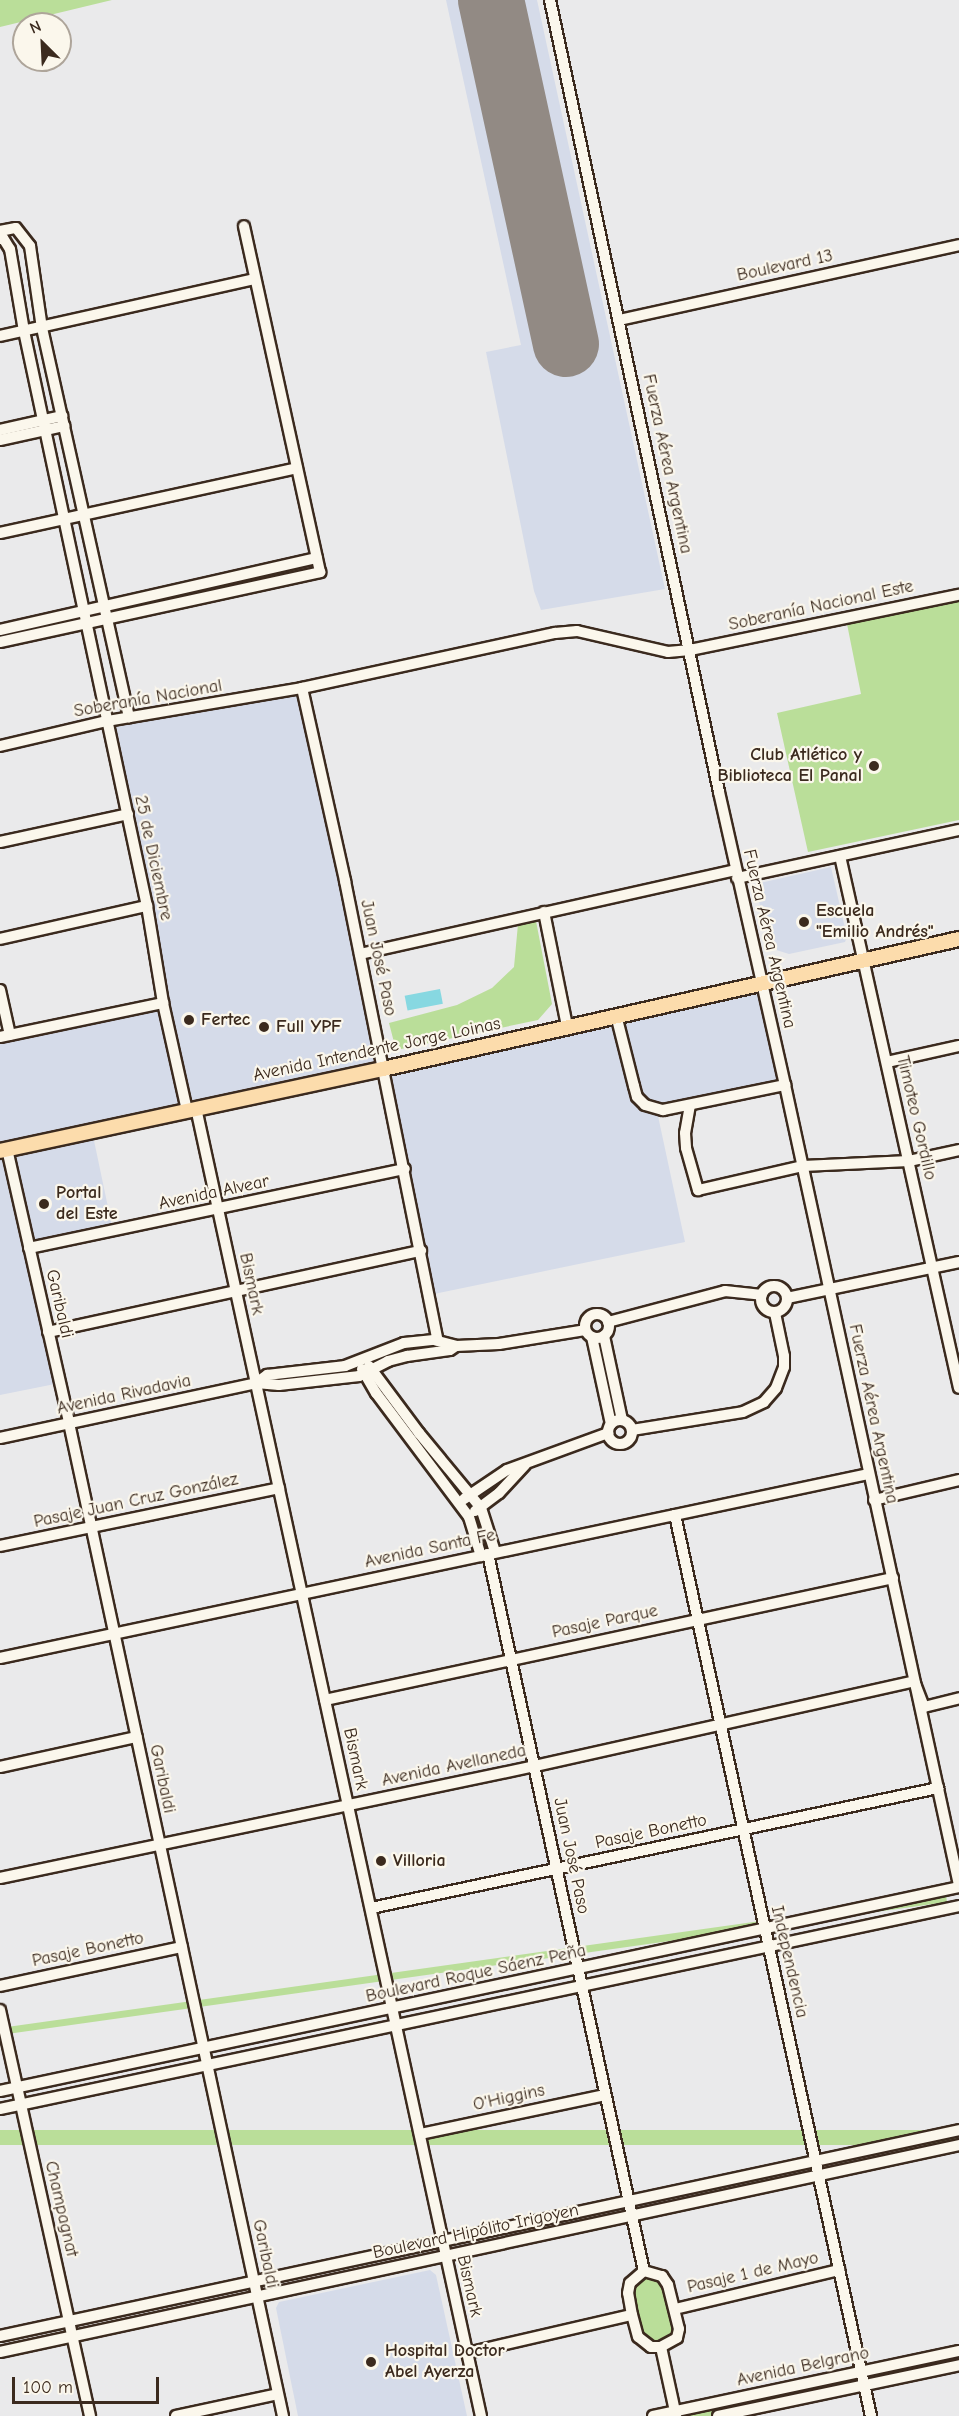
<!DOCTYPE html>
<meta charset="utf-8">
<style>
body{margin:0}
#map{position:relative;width:959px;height:2416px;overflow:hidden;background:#eaeaeb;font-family:"Comic Neue",sans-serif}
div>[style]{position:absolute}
.built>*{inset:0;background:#d5dbe9}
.green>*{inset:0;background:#bade99;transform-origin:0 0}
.water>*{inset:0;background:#87d8e1;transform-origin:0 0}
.runway>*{height:66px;margin:-33px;padding:0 33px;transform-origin:33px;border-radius:33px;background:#928a84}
.roads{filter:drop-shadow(2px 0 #3b2a1e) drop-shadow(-2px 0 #3b2a1e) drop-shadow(0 2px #3b2a1e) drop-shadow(0 -2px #3b2a1e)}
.minor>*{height:10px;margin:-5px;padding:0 5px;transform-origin:5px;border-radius:5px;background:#fbf7ec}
.minor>.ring{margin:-5px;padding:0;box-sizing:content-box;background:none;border:10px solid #fbf7ec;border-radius:50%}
.major>*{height:14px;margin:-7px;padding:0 7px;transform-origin:7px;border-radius:7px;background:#fcdcac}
.dots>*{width:16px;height:16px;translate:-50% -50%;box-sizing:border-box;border:3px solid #fbf7ec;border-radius:50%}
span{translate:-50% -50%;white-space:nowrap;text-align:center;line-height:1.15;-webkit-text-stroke:4.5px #fbf7ec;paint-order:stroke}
.street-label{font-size:18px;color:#3b2a1e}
.poi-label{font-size:18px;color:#3b2a1e;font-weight:700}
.right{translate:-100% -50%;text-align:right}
.left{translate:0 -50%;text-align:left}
.north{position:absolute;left:12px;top:12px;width:60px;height:60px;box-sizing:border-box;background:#fbf7ec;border:2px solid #aea59a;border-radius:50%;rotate:336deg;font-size:16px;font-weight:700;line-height:24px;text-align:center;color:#3b2a1e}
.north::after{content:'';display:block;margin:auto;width:21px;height:27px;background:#3b2a1e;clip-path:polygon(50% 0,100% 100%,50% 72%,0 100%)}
.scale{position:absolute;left:12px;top:2377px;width:147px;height:27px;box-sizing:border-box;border:3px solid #3b2a1e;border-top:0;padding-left:8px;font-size:18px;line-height:21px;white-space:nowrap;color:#3b2a1e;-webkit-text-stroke:4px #fbf7ec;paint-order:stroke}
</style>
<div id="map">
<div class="built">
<i style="clip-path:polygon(446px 0,537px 0,665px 589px,541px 610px,534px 591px,486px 352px,521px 345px)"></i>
<i style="clip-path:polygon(302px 688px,383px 1069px,761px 984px,785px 1085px,690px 1105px,658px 1116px,685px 1242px,429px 1295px,383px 1069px,92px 1131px,113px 1231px,29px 1248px,60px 1383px,0 1395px,0 1037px,163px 1003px,107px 721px)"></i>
<i style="clip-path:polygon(831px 867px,847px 937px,845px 942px,789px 954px,770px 948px,755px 884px)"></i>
<i style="clip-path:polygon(430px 2270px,436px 2275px,467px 2416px,298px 2416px,276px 2308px,279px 2302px)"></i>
</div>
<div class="green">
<i style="clip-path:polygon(0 0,112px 0,0 27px)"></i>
<i style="clip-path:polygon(959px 595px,959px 820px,808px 852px,777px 713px,861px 694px,846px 619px)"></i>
<i style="clip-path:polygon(536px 921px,552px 1004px,538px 1020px,396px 1050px,389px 1023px,457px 1005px,492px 988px,514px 967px,518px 924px)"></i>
<i style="left:946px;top:1895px;width:7px;height:968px;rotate:82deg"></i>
<i style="left:959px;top:2130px;width:15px;height:981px;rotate:90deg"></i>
<i style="clip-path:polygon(636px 2276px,662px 2276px,679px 2329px,661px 2347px,638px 2337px,630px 2283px)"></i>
<i style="clip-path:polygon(959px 2351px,959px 2365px,718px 2416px,653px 2416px)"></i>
</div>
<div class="water">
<i style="left:440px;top:989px;width:15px;height:36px;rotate:79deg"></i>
</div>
<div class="runway">
<i style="left:491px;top:0;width:352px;rotate:77.7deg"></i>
</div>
<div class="roads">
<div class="minor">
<i style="left:550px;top:0;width:810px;rotate:77.95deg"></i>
<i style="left:719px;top:792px;width:300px;rotate:77.3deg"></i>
<i style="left:785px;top:1085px;width:819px;rotate:77.73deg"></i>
<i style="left:0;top:231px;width:16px;rotate:-11deg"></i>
<i style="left:16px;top:228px;width:23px;rotate:52deg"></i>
<i style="left:30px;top:246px;width:83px;rotate:81.7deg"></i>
<i style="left:42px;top:328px;width:399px;rotate:77.4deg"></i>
<i style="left:0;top:239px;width:3px;rotate:-18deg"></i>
<i style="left:3px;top:238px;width:13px;rotate:58deg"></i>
<i style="left:10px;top:249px;width:83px;rotate:80.3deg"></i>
<i style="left:24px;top:331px;width:588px;rotate:77.93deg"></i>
<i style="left:147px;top:906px;width:98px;rotate:80.6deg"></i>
<i style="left:163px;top:1003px;width:110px;rotate:77.4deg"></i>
<i style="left:619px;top:320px;width:348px;rotate:-12.4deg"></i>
<i style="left:0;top:336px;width:261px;rotate:-12.6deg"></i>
<i style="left:0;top:430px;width:64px;rotate:-12.7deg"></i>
<i style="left:0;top:440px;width:66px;rotate:-12.3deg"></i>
<i style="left:0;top:533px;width:304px;rotate:-12.3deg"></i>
<i style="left:0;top:630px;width:325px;rotate:-12.8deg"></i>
<i style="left:0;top:642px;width:328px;rotate:-12.3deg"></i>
<i style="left:320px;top:572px;width:354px;rotate:-102.4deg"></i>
<i style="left:302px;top:688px;width:198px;rotate:77.4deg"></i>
<i style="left:345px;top:881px;width:469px;rotate:78.6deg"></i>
<i style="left:0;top:746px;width:110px;rotate:-13.2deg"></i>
<i style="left:107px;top:721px;width:198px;rotate:-9.6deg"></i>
<i style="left:302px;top:688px;width:259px;rotate:-12.3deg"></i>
<i style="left:555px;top:633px;width:22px;rotate:-5deg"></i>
<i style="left:577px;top:631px;width:93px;rotate:13deg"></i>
<i style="left:668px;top:652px;width:22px;rotate:-5deg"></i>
<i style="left:690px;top:650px;width:275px;rotate:-11.6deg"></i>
<i style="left:0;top:842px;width:131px;rotate:-12.3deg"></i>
<i style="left:840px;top:856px;width:545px;rotate:77.39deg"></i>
<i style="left:737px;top:878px;width:227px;rotate:-12.2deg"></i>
<i style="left:544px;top:912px;width:116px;rotate:78.6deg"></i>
<i style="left:0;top:939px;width:151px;rotate:-12.7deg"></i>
<i style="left:360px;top:954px;width:384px;rotate:-12.6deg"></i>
<i style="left:0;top:990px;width:46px;rotate:77.5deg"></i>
<i style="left:616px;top:1015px;width:73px;rotate:75.8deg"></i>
<i style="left:634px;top:1086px;width:11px;rotate:75deg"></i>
<i style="left:637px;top:1097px;width:11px;rotate:45deg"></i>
<i style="left:645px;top:1105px;width:19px;rotate:16deg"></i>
<i style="left:663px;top:1110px;width:125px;rotate:-11.6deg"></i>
<i style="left:0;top:1037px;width:167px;rotate:-11.8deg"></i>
<i style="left:887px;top:1062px;width:74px;rotate:-12.5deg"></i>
<i style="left:690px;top:1105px;width:28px;rotate:100deg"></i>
<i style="left:685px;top:1133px;width:15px;rotate:86deg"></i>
<i style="left:686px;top:1148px;width:44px;rotate:74.1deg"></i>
<i style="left:698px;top:1190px;width:108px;rotate:-12.9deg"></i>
<i style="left:803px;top:1166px;width:106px;rotate:-2.7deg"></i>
<i style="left:909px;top:1161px;width:51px;rotate:-12.4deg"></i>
<i style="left:196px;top:1108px;width:1339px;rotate:77.71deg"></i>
<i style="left:7px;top:1149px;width:281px;rotate:77.2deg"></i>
<i style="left:69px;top:1423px;width:1016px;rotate:77.84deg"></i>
<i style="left:29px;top:1248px;width:384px;rotate:-11.9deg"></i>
<i class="ring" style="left:761px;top:1286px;width:16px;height:16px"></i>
<i style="left:787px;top:1298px;width:176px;rotate:-11.8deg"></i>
<i class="ring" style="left:585px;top:1314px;width:14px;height:14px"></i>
<i style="left:608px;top:1322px;width:121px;rotate:-14.8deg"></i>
<i style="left:725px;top:1291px;width:37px;rotate:6deg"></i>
<i style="left:48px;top:1332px;width:382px;rotate:-12.3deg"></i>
<i style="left:604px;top:1336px;width:86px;rotate:77.9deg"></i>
<i style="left:592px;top:1337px;width:89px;rotate:77.7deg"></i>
<i style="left:369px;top:1366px;width:84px;rotate:53.3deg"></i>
<i style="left:419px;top:1433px;width:97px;rotate:50.4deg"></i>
<i style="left:481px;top:1508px;width:46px;rotate:72.3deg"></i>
<i style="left:362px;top:1369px;width:28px;rotate:60deg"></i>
<i style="left:376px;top:1393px;width:155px;rotate:53.1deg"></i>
<i style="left:469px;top:1517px;width:41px;rotate:72.9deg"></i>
<i style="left:256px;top:1383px;width:23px;rotate:5deg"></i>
<i style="left:279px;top:1385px;width:81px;rotate:-6.4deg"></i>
<i style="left:359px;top:1376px;width:33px;rotate:-27deg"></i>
<i style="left:388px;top:1361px;width:20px;rotate:-15deg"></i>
<i style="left:407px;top:1356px;width:43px;rotate:-7.9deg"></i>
<i style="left:450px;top:1350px;width:7px;rotate:-34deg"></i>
<i style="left:456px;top:1346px;width:43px;rotate:-2.7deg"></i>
<i style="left:499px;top:1344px;width:87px;rotate:-9.2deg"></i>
<i class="ring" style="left:608px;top:1420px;width:14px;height:14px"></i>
<i style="left:632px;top:1430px;width:112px;rotate:-9.2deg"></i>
<i style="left:743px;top:1412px;width:23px;rotate:-25deg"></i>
<i style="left:764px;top:1402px;width:18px;rotate:-49deg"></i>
<i style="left:776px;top:1388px;width:22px;rotate:-69deg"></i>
<i style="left:784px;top:1367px;width:11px;rotate:-90deg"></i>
<i style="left:784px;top:1356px;width:44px;rotate:-101.8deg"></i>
<i style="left:0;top:1438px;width:262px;rotate:-12.1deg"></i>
<i style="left:256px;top:1383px;width:14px;rotate:-36deg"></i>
<i style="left:267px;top:1375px;width:79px;rotate:-6.6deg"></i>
<i style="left:345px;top:1366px;width:63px;rotate:-21.3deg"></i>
<i style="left:404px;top:1343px;width:30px;rotate:-6deg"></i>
<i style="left:434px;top:1340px;width:23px;rotate:15deg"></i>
<i style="left:464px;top:1499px;width:52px;rotate:-34deg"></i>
<i style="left:507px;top:1470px;width:108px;rotate:-20.1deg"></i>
<i style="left:874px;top:1500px;width:87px;rotate:-13.2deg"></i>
<i style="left:475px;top:1511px;width:30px;rotate:-37deg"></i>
<i style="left:499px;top:1493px;width:38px;rotate:-47deg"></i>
<i style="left:675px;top:1515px;width:922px;rotate:77.73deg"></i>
<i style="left:0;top:1546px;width:285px;rotate:-11.7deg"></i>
<i style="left:488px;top:1554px;width:734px;rotate:77.73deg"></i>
<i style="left:0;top:1658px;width:887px;rotate:-11.97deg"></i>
<i style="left:325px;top:1700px;width:581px;rotate:-12.12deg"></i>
<i style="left:0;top:1767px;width:140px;rotate:-12.4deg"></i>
<i style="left:0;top:1878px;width:547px;rotate:-11.82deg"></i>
<i style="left:535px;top:1766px;width:388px;rotate:-12.6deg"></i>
<i style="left:914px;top:1681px;width:28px;rotate:69deg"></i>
<i style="left:924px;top:1707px;width:36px;rotate:-14deg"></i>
<i style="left:371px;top:1908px;width:580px;rotate:-11.95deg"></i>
<i style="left:0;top:1986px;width:186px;rotate:-12.1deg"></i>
<i style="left:0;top:2010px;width:416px;rotate:77.5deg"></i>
<i style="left:0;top:2091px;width:980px;rotate:-12.01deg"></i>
<i style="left:0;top:2109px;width:980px;rotate:-11.95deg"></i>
<i style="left:420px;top:2134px;width:189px;rotate:-11.9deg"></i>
<i style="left:644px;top:2271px;width:19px;rotate:16deg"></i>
<i style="left:662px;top:2276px;width:11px;rotate:56deg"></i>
<i style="left:668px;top:2285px;width:45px;rotate:76deg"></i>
<i style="left:679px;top:2329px;width:9px;rotate:103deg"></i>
<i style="left:677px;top:2338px;width:18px;rotate:151deg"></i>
<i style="left:661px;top:2347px;width:10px;rotate:180deg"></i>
<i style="left:651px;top:2347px;width:16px;rotate:-142deg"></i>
<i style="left:638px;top:2337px;width:23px;rotate:-105deg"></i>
<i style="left:632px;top:2315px;width:22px;rotate:-100deg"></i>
<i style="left:628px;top:2293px;width:10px;rotate:-79deg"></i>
<i style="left:630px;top:2283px;width:18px;rotate:-41deg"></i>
<i style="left:675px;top:2309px;width:169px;rotate:-13.4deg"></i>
<i style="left:0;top:2336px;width:981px;rotate:-12.12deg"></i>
<i style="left:661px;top:2347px;width:71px;rotate:77.7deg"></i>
<i style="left:0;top:2352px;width:981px;rotate:-12.18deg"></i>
<i style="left:467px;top:2353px;width:169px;rotate:-13deg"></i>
<i style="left:176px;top:2416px;width:104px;rotate:-12.2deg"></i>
<i style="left:653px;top:2416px;width:313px;rotate:-12deg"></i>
<i style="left:718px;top:2416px;width:246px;rotate:-11.9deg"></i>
</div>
<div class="major">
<i style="left:0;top:1151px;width:392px;rotate:-12.1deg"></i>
<i style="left:383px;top:1069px;width:590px;rotate:-12.72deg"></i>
</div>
</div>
<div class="dots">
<i style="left:874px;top:766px;background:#3b2a1e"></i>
<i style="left:804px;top:922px;background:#3b2a1e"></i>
<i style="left:189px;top:1020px;background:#3b2a1e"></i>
<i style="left:264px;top:1027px;background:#3b2a1e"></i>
<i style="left:44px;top:1204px;background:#3b2a1e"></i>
<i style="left:381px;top:1861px;background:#3b2a1e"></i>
<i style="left:371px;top:2362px;background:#3b2a1e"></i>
</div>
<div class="street-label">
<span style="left:785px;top:266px;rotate:-12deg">Boulevard 13</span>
<span style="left:667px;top:464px;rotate:78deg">Fuerza Aérea Argentina</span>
<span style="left:821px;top:606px;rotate:-12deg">Soberanía Nacional Este</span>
<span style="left:148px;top:699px;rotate:-10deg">Soberanía Nacional</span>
<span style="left:153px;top:858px;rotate:78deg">25 de Diciembre</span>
<span style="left:769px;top:939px;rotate:77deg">Fuerza Aérea Argentina</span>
<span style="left:378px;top:958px;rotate:78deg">Juan José Paso</span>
<span style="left:377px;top:1050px;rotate:-12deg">Avenida Intendente Jorge Loinas</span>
<span style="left:916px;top:1118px;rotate:77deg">Timoteo Gordillo</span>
<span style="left:214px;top:1193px;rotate:-12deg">Avenida Alvear</span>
<span style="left:251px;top:1284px;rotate:78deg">Bismark</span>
<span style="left:59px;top:1304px;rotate:77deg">Garibaldi</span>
<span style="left:124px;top:1395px;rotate:-12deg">Avenida Rivadavia</span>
<span style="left:873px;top:1414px;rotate:78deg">Fuerza Aérea Argentina</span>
<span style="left:136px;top:1501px;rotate:-12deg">Pasaje Juan Cruz González</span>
<span style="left:430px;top:1549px;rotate:-12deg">Avenida Santa Fe</span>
<span style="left:605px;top:1622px;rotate:-12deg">Pasaje Parque</span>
<span style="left:355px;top:1759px;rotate:78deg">Bismark</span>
<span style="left:454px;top:1766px;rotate:-12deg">Avenida Avellaneda</span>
<span style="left:162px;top:1779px;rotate:78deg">Garibaldi</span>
<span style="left:651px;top:1832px;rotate:-12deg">Pasaje Bonetto</span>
<span style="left:571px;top:1856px;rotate:78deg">Juan José Paso</span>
<span style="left:88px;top:1950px;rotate:-12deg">Pasaje Bonetto</span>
<span style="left:789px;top:1962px;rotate:77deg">Independencia</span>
<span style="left:476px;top:1974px;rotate:-12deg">Boulevard Roque Sáenz Peña</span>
<span style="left:509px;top:2098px;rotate:-12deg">O'Higgins</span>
<span style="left:61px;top:2209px;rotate:77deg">Champagnat</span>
<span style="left:476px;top:2232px;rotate:-12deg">Boulevard Hipólito Irigoyen</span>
<span style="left:265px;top:2254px;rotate:78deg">Garibaldi</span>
<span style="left:753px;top:2273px;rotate:-13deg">Pasaje 1 de Mayo</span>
<span style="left:469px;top:2286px;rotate:77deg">Bismark</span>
<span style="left:803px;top:2367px;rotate:-12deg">Avenida Belgrano</span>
</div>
<div class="poi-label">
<span class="right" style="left:862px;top:766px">Club Atlético y<br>Biblioteca El Panal</span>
<span class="left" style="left:816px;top:922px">Escuela<br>"Emilio Andrés"</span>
<span class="left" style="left:201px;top:1020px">Fertec</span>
<span class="left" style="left:276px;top:1027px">Full YPF</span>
<span class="left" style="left:56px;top:1204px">Portal<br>del Este</span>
<span class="left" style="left:393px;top:1861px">Villoria</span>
<span class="left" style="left:385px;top:2362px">Hospital Doctor<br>Abel Ayerza</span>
</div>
<div class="north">N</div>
<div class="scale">100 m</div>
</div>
